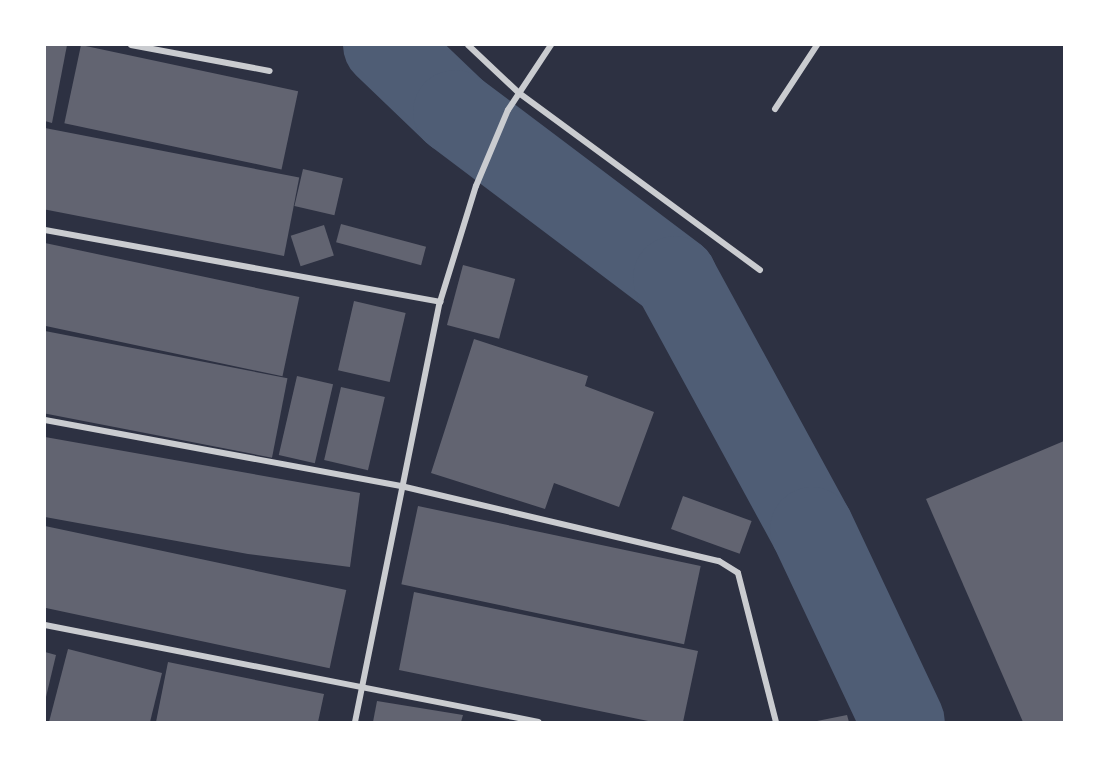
<!DOCTYPE html>
<style>
body{margin:0}
#map{position:relative;width:1109px;height:767px;overflow:hidden;background:#2d3142;font-family:Poppins,sans-serif}
div>[style]{position:absolute}
.river>*{height:84px;margin:-42px;padding:0 42px;transform-origin:42px;border-radius:42px;background:#4f5d75}
.building>*{inset:0;background:#626471;transform-origin:0 0}
.minor>*{height:6px;margin:-3px;padding:0 3px;transform-origin:3px;border-radius:3px;background:#caccd0}
span{translate:-50% -50%;white-space:nowrap;text-align:center;line-height:1.15;-webkit-text-stroke:5px #fff;paint-order:stroke}
.frame{position:absolute;inset:0;border:46px solid #fff;pointer-events:none}
</style>
<div id="map">
<div class="river">
<i style="left:385px;top:45px;width:97px;rotate:43.7deg"></i>
<i style="left:455px;top:112px;width:276px;rotate:37deg"></i>
<i style="left:675px;top:278px;width:286px;rotate:61.4deg"></i>
<i style="left:812px;top:529px;width:213px;rotate:64.8deg"></i>
</div>
<div class="building">
<i style="clip-path:polygon(45px 45px,67px 45px,52px 123px,45px 121px)"></i>
<i style="left:81px;top:45px;width:222px;height:80px;rotate:12deg"></i>
<i style="left:45px;top:128px;width:259px;height:80px;rotate:11deg"></i>
<i style="left:303px;top:169px;width:41px;height:38px;rotate:13deg"></i>
<i style="left:341px;top:224px;width:88px;height:19px;rotate:15deg"></i>
<i style="left:324px;top:225px;width:32px;height:35px;rotate:72deg"></i>
<i style="left:45px;top:243px;width:260px;height:81px;rotate:12deg"></i>
<i style="left:463px;top:265px;width:54px;height:62px;rotate:15deg"></i>
<i style="left:354px;top:301px;width:53px;height:71px;rotate:13deg"></i>
<i style="left:45px;top:331px;width:247px;height:81px;rotate:11deg"></i>
<i style="clip-path:polygon(474px 339px,588px 376px,585px 386px,654px 412px,619px 507px,554px 483px,545px 509px,431px 473px)"></i>
<i style="left:297px;top:376px;width:37px;height:81px;rotate:13deg"></i>
<i style="left:341px;top:387px;width:45px;height:75px;rotate:13deg"></i>
<i style="clip-path:polygon(45px 437px,360px 493px,350px 567px,248px 554px,45px 517px)"></i>
<i style="clip-path:polygon(1064px 441px,1064px 722px,1023px 722px,926px 499px)"></i>
<i style="left:683px;top:496px;width:73px;height:35px;rotate:20deg"></i>
<i style="left:418px;top:506px;width:289px;height:80px;rotate:12deg"></i>
<i style="left:45px;top:526px;width:308px;height:80px;rotate:12deg"></i>
<i style="clip-path:polygon(414px 592px,698px 651px,683px 722px,653px 722px,399px 670px)"></i>
<i style="clip-path:polygon(68px 649px,162px 673px,150px 722px,49px 722px)"></i>
<i style="clip-path:polygon(45px 652px,56px 655px,46px 697px,45px 697px)"></i>
<i style="clip-path:polygon(168px 662px,324px 694px,318px 722px,156px 722px)"></i>
<i style="clip-path:polygon(377px 701px,463px 715px,461px 722px,373px 722px)"></i>
<i style="clip-path:polygon(847px 715px,849px 722px,817px 722px,817px 721px)"></i>
</div>
<div class="minor">
<i style="left:131px;top:45px;width:141px;rotate:10.6deg"></i>
<i style="left:468px;top:45px;width:70px;rotate:43.3deg"></i>
<i style="left:519px;top:93px;width:299px;rotate:36.3deg"></i>
<i style="left:775px;top:109px;width:77px;rotate:-56.7deg"></i>
<i style="left:45px;top:230px;width:402px;rotate:10.3deg"></i>
<i style="left:45px;top:420px;width:362px;rotate:10.5deg"></i>
<i style="left:401px;top:486px;width:327px;rotate:13.3deg"></i>
<i style="left:719px;top:561px;width:22px;rotate:32deg"></i>
<i style="left:738px;top:573px;width:154px;rotate:75.7deg"></i>
<i style="left:45px;top:625px;width:503px;rotate:11.11deg"></i>
<i style="left:355px;top:722px;width:429px;rotate:-78.6deg"></i>
<i style="left:440px;top:302px;width:121px;rotate:-72.8deg"></i>
<i style="left:476px;top:186px;width:82px;rotate:-67.2deg"></i>
<i style="left:508px;top:110px;width:78px;rotate:-56.5deg"></i>
</div>
<div class="frame"></div>
</div>
